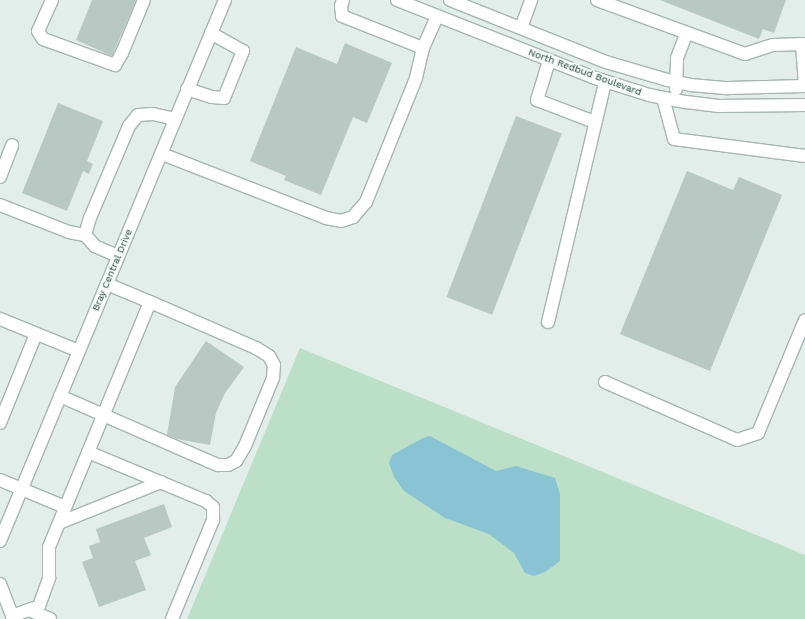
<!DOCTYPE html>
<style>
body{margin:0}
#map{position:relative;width:805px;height:619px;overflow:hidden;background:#e3edea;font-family:"Work Sans",sans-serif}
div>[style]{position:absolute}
.green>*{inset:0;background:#bbdfc7}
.water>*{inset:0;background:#8ac4d4}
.building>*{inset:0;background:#b8c8c3;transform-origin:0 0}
.roads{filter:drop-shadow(1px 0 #a5b6b2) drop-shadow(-1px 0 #a5b6b2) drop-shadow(0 1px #a5b6b2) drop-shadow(0 -1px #a5b6b2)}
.minor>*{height:12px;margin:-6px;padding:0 6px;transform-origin:6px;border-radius:6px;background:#fff}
span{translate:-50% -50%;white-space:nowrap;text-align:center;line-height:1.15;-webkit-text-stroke:3.5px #f4faf7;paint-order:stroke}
.street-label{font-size:10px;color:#22403a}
</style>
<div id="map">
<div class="green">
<i style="clip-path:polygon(300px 348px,805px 555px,805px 619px,187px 619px)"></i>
</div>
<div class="water">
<i style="clip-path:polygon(430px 436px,496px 471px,516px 466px,555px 478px,560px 494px,560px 561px,545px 572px,534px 576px,525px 573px,514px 553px,489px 534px,445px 518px,404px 491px,394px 477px,389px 463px,392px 455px,423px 438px)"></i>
</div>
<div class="building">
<i style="clip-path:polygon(92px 0,136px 0,112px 56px,76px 40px)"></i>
<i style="clip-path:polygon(660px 0,786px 0,774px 33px,763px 29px,759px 39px)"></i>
<i style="clip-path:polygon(345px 43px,392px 63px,367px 123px,353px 117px,321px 195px,284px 180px,286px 176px,250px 161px,296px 47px,337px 64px)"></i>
<i style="clip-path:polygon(58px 103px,103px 121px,87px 161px,93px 164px,89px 174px,83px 171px,67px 211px,22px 193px)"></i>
<i style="left:516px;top:116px;width:49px;height:194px;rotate:21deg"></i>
<i style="clip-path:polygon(687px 171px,733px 190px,739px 177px,782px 195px,710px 371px,620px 334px)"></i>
<i style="clip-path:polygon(206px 341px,244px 367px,225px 393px,216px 413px,210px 445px,177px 439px,167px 435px,175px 387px)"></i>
<i style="clip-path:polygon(164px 504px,172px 527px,144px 538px,151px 555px,135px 561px,146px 590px,99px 607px,82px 562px,93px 558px,89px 546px,100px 542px,96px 529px)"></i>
</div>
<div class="roads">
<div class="minor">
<i style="left:52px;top:0;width:34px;rotate:114deg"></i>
<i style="left:38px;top:31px;width:9px;rotate:58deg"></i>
<i style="left:43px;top:39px;width:77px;rotate:19.9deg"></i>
<i style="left:115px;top:65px;width:14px;rotate:-60deg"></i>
<i style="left:122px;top:53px;width:57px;rotate:-67.5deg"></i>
<i style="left:343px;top:0;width:6px;rotate:108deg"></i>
<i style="left:341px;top:6px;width:10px;rotate:84deg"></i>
<i style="left:342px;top:16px;width:87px;rotate:21.6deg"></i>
<i style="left:397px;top:0;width:210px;rotate:21.5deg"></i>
<i style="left:592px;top:77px;width:60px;rotate:17.5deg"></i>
<i style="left:649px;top:95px;width:38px;rotate:11deg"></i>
<i style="left:686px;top:102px;width:33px;rotate:7deg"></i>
<i style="left:719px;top:106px;width:86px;rotate:-0.7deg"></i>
<i style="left:450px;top:0;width:168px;rotate:21.7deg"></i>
<i style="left:606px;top:62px;width:64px;rotate:16.4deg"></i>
<i style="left:667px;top:80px;width:24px;rotate:12deg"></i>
<i style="left:690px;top:85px;width:38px;rotate:5deg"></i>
<i style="left:728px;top:88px;width:77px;rotate:-1.5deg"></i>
<i style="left:597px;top:0;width:158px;rotate:20deg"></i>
<i style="left:745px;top:54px;width:29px;rotate:-18deg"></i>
<i style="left:773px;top:45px;width:32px;rotate:-2deg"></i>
<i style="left:521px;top:28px;width:30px;rotate:-70deg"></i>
<i style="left:802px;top:45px;width:41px;rotate:85.8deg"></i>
<i style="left:549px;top:61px;width:41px;rotate:107.1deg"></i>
<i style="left:537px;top:100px;width:62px;rotate:20.8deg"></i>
<i style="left:187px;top:89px;width:26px;rotate:18deg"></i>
<i style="left:212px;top:97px;width:12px;rotate:5deg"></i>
<i style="left:224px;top:98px;width:51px;rotate:-68deg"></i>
<i style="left:243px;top:51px;width:37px;rotate:-151deg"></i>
<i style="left:676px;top:89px;width:31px;rotate:-88deg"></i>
<i style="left:677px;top:58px;width:26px;rotate:-69deg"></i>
<i style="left:663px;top:98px;width:42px;rotate:75deg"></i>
<i style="left:674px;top:139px;width:132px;rotate:7.4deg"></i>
<i style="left:162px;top:154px;width:176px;rotate:21.3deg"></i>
<i style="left:326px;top:218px;width:15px;rotate:11deg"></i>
<i style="left:341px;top:221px;width:13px;rotate:-18deg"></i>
<i style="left:353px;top:217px;width:20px;rotate:-49deg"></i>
<i style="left:366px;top:202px;width:134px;rotate:-68deg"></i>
<i style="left:416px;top:78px;width:31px;rotate:-77deg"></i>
<i style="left:423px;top:48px;width:35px;rotate:-66deg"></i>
<i style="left:0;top:177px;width:34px;rotate:-69deg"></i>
<i style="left:0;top:205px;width:74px;rotate:21.4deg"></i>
<i style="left:69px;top:232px;width:16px;rotate:11deg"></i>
<i style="left:118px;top:256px;width:25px;rotate:-157deg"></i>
<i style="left:95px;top:246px;width:15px;rotate:-132deg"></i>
<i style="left:85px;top:235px;width:18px;rotate:-74deg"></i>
<i style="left:90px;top:218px;width:100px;rotate:-67deg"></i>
<i style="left:129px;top:126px;width:14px;rotate:-51deg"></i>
<i style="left:138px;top:115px;width:15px;rotate:-4deg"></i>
<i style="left:153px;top:114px;width:23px;rotate:13deg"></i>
<i style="left:0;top:319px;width:85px;rotate:22.1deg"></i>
<i style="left:548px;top:322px;width:247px;rotate:-76.6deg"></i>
<i style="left:605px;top:382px;width:144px;rotate:23.7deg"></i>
<i style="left:737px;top:440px;width:22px;rotate:-18deg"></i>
<i style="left:758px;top:433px;width:122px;rotate:-67.4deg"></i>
<i style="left:60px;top:396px;width:162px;rotate:23.7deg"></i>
<i style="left:208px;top:461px;width:11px;rotate:22deg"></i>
<i style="left:218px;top:465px;width:10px"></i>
<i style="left:228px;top:465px;width:9px;rotate:-27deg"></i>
<i style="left:236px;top:461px;width:17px;rotate:-59deg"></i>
<i style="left:245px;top:446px;width:74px;rotate:-67.6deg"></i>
<i style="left:273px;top:378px;width:13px;rotate:-86deg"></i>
<i style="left:274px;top:365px;width:10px;rotate:-119deg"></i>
<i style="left:269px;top:356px;width:15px;rotate:-148deg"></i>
<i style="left:256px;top:348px;width:116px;rotate:-156.5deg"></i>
<i style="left:0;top:423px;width:96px;rotate:-68deg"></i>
<i style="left:88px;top:452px;width:128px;rotate:22.6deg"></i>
<i style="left:206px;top:501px;width:9px;rotate:41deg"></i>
<i style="left:213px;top:507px;width:13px;rotate:90deg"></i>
<i style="left:213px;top:520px;width:107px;rotate:112.5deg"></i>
<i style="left:0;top:480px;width:70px;rotate:22.6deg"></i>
<i style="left:59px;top:523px;width:110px;rotate:-21.9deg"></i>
<i style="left:0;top:541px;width:586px;rotate:-67.42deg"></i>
<i style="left:0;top:584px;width:34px;rotate:69deg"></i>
<i style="left:12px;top:616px;width:29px;rotate:-20deg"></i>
<i style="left:39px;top:606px;width:30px;rotate:-70deg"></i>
<i style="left:49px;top:578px;width:31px;rotate:-90deg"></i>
<i style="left:49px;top:547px;width:265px;rotate:-67.6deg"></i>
<i style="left:150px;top:302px;width:47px;rotate:-157.3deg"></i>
<i style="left:29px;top:610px;width:23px;rotate:23deg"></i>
</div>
</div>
<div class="street-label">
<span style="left:585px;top:72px;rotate:20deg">North Redbud Boulevard</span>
<span style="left:112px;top:270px;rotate:-67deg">Bray Central Drive</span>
</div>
</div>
